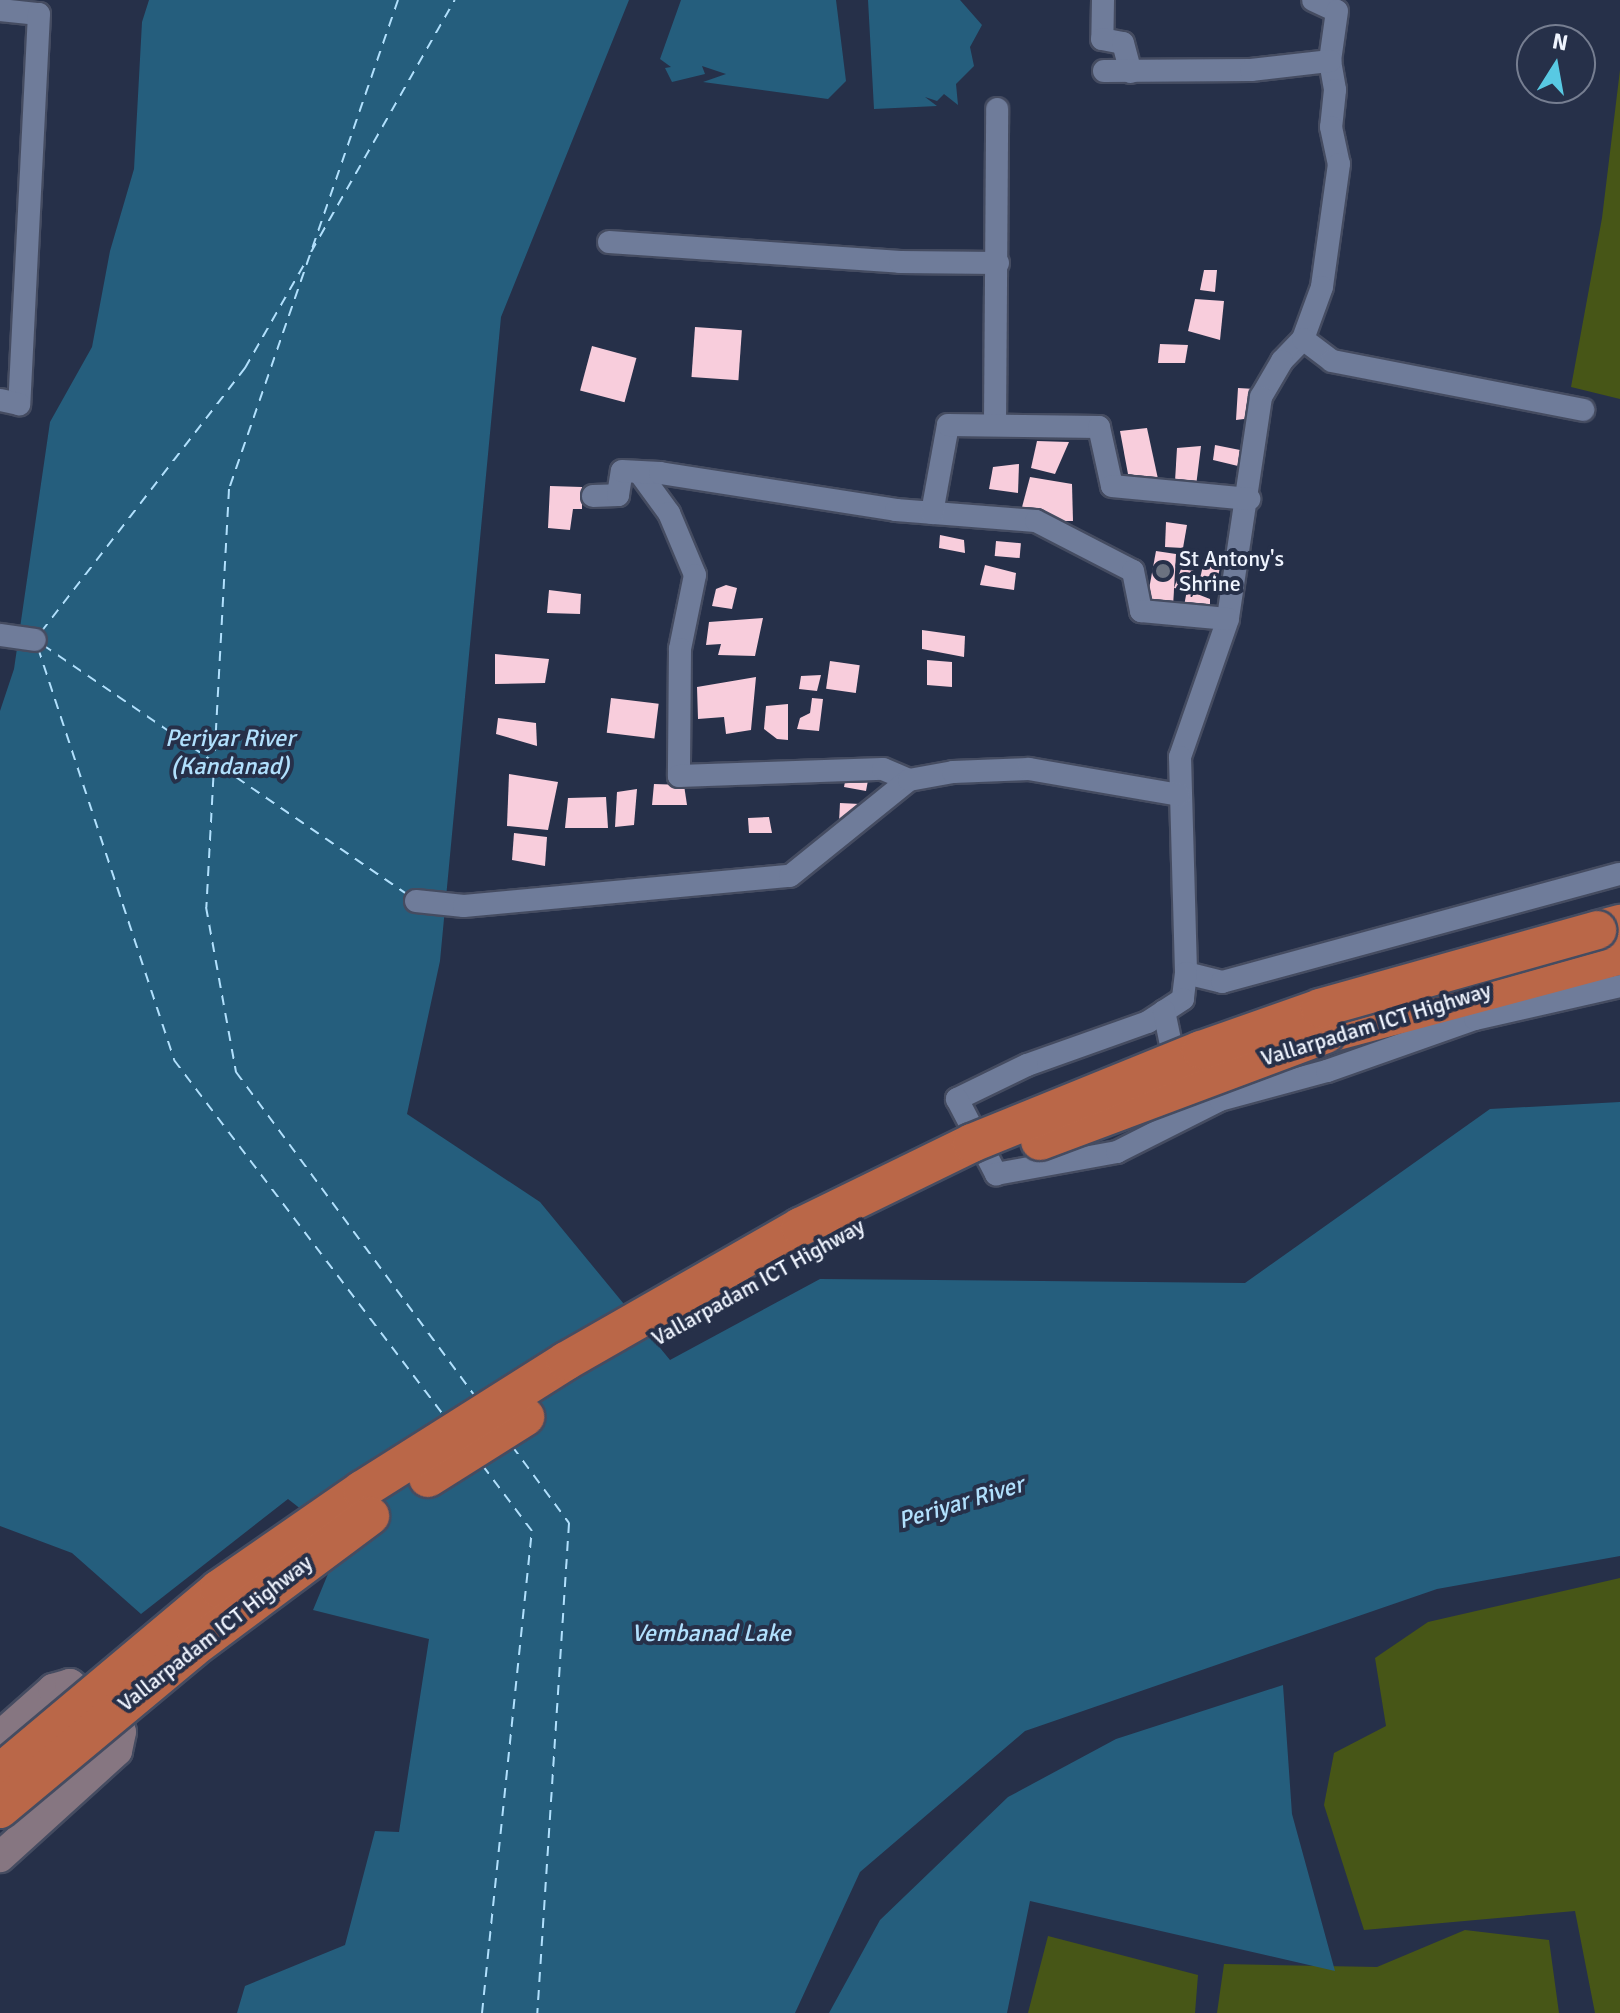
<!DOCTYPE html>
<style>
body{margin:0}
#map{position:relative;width:1620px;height:2013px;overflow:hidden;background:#263049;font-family:Signika,sans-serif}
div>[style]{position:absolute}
.green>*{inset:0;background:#475617}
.water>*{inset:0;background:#255e7d}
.ferry>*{height:2px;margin-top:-1px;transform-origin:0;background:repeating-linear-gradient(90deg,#b1e0fd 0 10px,transparent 0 18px)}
.building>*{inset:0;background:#f8cddc;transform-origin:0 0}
.roads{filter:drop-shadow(2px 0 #454c61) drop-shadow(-2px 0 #454c61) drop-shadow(0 2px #454c61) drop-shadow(0 -2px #454c61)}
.street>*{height:22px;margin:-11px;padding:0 11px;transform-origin:11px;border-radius:11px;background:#6f7c9a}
.secondary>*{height:30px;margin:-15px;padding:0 15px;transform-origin:15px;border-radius:15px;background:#867681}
.highway>*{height:38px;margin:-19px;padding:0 19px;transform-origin:19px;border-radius:19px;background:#ba6748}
.bridges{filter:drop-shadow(2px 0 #454c61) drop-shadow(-2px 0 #454c61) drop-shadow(0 2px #454c61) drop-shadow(0 -2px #454c61)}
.highway-bridge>*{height:38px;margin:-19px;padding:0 19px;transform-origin:19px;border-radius:19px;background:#ba6748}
.dots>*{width:22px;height:22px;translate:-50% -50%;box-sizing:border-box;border:4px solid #263049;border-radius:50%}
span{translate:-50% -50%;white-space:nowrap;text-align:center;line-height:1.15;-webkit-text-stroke:8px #263049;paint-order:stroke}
.poi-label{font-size:22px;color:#eff4fe}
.left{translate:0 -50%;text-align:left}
.street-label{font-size:22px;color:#eff4fe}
.water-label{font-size:24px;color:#b1e0fd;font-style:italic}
.north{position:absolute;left:1516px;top:24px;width:80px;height:80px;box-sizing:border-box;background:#263049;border:2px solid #767e91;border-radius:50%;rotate:11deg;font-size:22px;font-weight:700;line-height:32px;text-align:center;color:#eff4fe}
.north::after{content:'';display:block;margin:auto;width:28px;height:36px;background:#58c9e3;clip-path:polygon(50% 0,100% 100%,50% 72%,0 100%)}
</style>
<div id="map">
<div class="green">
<i style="clip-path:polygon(1620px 70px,1620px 399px,1571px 387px,1602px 218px)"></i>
<i style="clip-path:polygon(1620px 1578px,1620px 2013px,1595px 2013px,1575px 1911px,1364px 1930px,1324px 1805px,1334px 1753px,1386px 1726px,1375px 1658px,1428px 1622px)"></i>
<i style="clip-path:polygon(1465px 1930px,1549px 1940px,1559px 2013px,1217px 2013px,1224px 1964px,1377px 1967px)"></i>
<i style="clip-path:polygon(1048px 1936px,1198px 1975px,1195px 2013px,1028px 2013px)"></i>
</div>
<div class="water">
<i style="clip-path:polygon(149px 0,629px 0,501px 317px,440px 961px,407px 1114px,540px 1202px,670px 1360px,820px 1279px,1245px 1283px,1490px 1109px,1620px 1102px,1620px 1556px,1437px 1589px,1025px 1731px,860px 1872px,795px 2013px,237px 2013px,245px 1986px,345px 1945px,375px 1831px,399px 1832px,429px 1639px,313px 1610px,330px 1569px,311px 1517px,288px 1499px,141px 1614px,72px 1553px,0 1526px,0 711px,14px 669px,50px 422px,92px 347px,110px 251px,134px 169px,142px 22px)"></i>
<i style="clip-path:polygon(681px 0,836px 0,846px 81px,828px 99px,703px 82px,726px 74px,702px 66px,705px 74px,672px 82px,665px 68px,671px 67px,660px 59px)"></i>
<i style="clip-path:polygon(868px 0,960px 0,982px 25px,970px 47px,974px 66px,956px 84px,958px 105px,944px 94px,937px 101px,925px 97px,937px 106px,874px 109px)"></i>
<i style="clip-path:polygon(1283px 1685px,1292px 1814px,1335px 1971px,1030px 1901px,1007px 2013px,829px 2013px,880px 1920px,1008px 1797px,1116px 1739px)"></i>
</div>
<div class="ferry">
<i style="left:398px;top:0;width:517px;rotate:109.07deg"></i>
<i style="left:229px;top:489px;width:419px;rotate:93.1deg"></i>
<i style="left:206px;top:907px;width:168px;rotate:79.7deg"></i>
<i style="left:236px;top:1072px;width:403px;rotate:53.6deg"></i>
<i style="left:311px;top:252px;width:290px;rotate:-60.3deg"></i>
<i style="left:41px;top:632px;width:334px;rotate:-52.3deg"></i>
<i style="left:245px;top:368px;width:123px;rotate:-60.3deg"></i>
<i style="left:43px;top:645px;width:441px;rotate:34.4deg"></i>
<i style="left:38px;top:648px;width:434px;rotate:71.7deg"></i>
<i style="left:174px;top:1060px;width:448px;rotate:52.8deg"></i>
<i style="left:512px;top:1446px;width:96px;rotate:53.5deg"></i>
<i style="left:569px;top:1523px;width:491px;rotate:93.7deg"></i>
<i style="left:482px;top:2013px;width:485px;rotate:-84.1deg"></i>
<i style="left:532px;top:1531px;width:81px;rotate:-127deg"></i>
</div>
<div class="building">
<i style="clip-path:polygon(1204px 270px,1217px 270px,1215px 292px,1200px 290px)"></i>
<i style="clip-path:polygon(1195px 299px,1224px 301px,1220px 340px,1188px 331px)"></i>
<i style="left:695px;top:327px;width:47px;height:50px;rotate:4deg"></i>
<i style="clip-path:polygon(1160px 344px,1188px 345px,1185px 363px,1158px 363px)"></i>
<i style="left:592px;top:346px;width:46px;height:46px;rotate:15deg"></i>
<i style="clip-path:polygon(1238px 388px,1255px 389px,1252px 418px,1236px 420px)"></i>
<i style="clip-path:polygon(1147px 428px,1158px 479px,1128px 474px,1120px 431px)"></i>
<i style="clip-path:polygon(1037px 441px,1069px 442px,1055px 474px,1031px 468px)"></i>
<i style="clip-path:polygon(1215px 445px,1240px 450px,1238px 466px,1213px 460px)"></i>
<i style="clip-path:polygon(1201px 446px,1196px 486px,1175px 481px,1177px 448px)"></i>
<i style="clip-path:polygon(1019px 464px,1018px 493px,989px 489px,993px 467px)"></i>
<i style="clip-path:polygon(1030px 477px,1072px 484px,1073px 521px,1049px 521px,1021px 511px)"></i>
<i style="clip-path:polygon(550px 486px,582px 487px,582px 509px,573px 509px,570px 530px,548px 528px)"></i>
<i style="clip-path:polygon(1166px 522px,1187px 525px,1183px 548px,1165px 547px)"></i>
<i style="clip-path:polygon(940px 535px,964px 540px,965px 553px,939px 548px)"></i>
<i style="left:996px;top:541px;width:25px;height:15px;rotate:5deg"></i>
<i style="clip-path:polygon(1156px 551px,1176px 554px,1173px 607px,1147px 600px)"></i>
<i style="left:1205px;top:557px;width:17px;height:25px;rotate:13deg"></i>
<i style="clip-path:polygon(985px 565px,1016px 573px,1014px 590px,980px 585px)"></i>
<i style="clip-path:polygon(1181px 569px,1194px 571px,1192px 592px,1210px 599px,1210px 611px,1184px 606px,1187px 590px,1174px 588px)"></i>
<i style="clip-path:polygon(726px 585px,737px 588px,732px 609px,712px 606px,716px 589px)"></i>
<i style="clip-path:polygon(549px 590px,581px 594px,580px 614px,547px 613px)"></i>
<i style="clip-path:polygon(763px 618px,755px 656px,718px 655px,721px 644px,706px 645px,709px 622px)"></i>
<i style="clip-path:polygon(922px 630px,965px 636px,964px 657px,922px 649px)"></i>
<i style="clip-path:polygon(495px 654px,549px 659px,545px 683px,495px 684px)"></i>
<i style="clip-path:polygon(927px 660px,952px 662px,952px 687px,927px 685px)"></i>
<i style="left:830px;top:661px;width:30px;height:28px;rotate:8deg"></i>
<i style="clip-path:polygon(821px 675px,817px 691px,799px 689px,801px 676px)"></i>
<i style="clip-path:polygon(756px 677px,751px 730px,726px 734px,724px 717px,698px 719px,697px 687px)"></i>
<i style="left:611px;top:698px;width:48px;height:35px;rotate:7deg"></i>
<i style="clip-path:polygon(812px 698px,823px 699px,819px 731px,797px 729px,800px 718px,810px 713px)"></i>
<i style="clip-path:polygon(788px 704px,788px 740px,777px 739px,764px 729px,766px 706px)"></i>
<i style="clip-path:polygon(498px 718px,536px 723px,537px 746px,496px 734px)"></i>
<i style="clip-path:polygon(870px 770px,866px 791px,844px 787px,846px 776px)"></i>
<i style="clip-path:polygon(509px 774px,558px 782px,548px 830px,507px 826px)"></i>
<i style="clip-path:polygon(654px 784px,684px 785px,687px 805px,652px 805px)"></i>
<i style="clip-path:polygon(637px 789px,634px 825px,615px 827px,617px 792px)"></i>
<i style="clip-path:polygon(606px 797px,608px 828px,565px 828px,568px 798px)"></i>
<i style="clip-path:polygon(840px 803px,860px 804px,857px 822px,839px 822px)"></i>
<i style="clip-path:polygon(769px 817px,772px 833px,749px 833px,748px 818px)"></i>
<i style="clip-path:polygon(514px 833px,547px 837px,545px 866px,512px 860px)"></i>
</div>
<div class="roads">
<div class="street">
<i style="left:1103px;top:0;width:39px;rotate:91deg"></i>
<i style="left:1102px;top:39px;width:21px;rotate:11deg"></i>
<i style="left:1123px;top:43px;width:30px;rotate:75deg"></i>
<i style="left:1313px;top:0;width:26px;rotate:25deg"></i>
<i style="left:1337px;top:11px;width:50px;rotate:98deg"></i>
<i style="left:1330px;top:61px;width:29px;rotate:80deg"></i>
<i style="left:1335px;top:90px;width:37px;rotate:96deg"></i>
<i style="left:1331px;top:127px;width:38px;rotate:78deg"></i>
<i style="left:1339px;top:164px;width:124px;rotate:97.9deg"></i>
<i style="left:1322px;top:287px;width:55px;rotate:110.1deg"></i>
<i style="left:1303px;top:339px;width:30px;rotate:134deg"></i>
<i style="left:1282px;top:361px;width:42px;rotate:120.3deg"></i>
<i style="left:1261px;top:397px;width:224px;rotate:98.5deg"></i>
<i style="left:1228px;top:619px;width:146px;rotate:109.2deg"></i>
<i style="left:1180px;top:757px;width:216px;rotate:88.4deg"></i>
<i style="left:1186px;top:973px;width:37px;rotate:14deg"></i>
<i style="left:1222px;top:982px;width:412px;rotate:-15.2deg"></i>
<i style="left:0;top:10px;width:39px;rotate:6deg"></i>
<i style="left:39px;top:14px;width:391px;rotate:92.9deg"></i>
<i style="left:19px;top:404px;width:19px;rotate:-168deg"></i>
<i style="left:1104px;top:71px;width:147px;rotate:-0.4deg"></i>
<i style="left:1251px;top:70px;width:80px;rotate:-6.5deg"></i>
<i style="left:609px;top:242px;width:292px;rotate:3.9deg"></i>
<i style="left:900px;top:262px;width:98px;rotate:0.6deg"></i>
<i style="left:1303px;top:339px;width:36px;rotate:37deg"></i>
<i style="left:1332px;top:361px;width:256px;rotate:11deg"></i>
<i style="left:995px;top:425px;width:316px;rotate:-89.6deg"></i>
<i style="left:639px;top:472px;width:51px;rotate:53.8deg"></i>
<i style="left:669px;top:513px;width:67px;rotate:67.2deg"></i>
<i style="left:695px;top:575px;width:76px;rotate:101.5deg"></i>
<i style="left:680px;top:649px;width:127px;rotate:90.5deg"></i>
<i style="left:679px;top:776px;width:204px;rotate:-2deg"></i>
<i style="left:883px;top:769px;width:28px;rotate:23deg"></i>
<i style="left:593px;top:496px;width:25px;rotate:-2deg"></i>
<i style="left:618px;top:495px;width:24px;rotate:-81deg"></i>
<i style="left:622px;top:471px;width:38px;rotate:3deg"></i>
<i style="left:660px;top:473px;width:239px;rotate:8.9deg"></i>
<i style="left:896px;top:510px;width:140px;rotate:4.5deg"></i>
<i style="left:1036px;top:521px;width:109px;rotate:27.3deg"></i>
<i style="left:1133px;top:571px;width:41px;rotate:78.7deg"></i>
<i style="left:1141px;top:611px;width:87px;rotate:5.3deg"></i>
<i style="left:932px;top:513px;width:89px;rotate:-79.7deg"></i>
<i style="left:948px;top:425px;width:151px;rotate:0.8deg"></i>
<i style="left:1099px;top:427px;width:60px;rotate:77.6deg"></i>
<i style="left:1112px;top:486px;width:138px;rotate:5.4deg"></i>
<i style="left:0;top:635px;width:35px;rotate:8deg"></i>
<i style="left:416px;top:901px;width:48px;rotate:5.9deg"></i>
<i style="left:464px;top:906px;width:327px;rotate:-5.3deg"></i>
<i style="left:790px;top:876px;width:153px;rotate:-38.9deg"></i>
<i style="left:909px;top:780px;width:45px;rotate:-10.3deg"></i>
<i style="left:953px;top:772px;width:76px;rotate:-2.3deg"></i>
<i style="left:1029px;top:769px;width:152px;rotate:9.8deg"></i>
<i style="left:1186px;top:973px;width:26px;rotate:97deg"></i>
<i style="left:1183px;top:999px;width:42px;rotate:146.7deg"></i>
<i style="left:1148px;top:1022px;width:128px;rotate:160.4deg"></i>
<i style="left:1027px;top:1065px;width:78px;rotate:154.1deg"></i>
<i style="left:957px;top:1099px;width:85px;rotate:62.5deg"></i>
<i style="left:996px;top:1174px;width:123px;rotate:-10.3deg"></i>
<i style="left:1117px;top:1152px;width:115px;rotate:-26.8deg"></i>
<i style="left:1220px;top:1100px;width:111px;rotate:-15.2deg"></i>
<i style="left:1327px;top:1071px;width:157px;rotate:-19.4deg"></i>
<i style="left:1475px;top:1019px;width:149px;rotate:-12.8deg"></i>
<i style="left:1164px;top:1011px;width:59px;rotate:78.3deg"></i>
</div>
<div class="secondary">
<i style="left:0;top:1736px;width:71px;rotate:-41.6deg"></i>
<i style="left:53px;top:1689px;width:18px;rotate:-16deg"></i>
<i style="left:70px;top:1684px;width:62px;rotate:39.1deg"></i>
<i style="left:118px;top:1723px;width:9px;rotate:72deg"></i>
<i style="left:121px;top:1732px;width:19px;rotate:102deg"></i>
<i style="left:117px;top:1751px;width:158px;rotate:137.8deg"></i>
</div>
<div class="highway">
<i style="left:1597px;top:930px;width:24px;rotate:-15deg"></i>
<i style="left:1326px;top:1034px;width:304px;rotate:-15deg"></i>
</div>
</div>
<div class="bridges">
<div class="highway-bridge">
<i style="left:1040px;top:1141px;width:305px;rotate:-20.5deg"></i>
<i style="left:428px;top:1478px;width:115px;rotate:-32.2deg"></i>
<i style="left:0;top:1773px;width:286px;rotate:-40deg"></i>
<i style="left:219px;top:1589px;width:174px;rotate:-34.7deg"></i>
<i style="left:362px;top:1490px;width:241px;rotate:-32.3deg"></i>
<i style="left:566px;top:1361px;width:270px;rotate:-29.8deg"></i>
<i style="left:800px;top:1227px;width:191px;rotate:-26deg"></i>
<i style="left:972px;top:1143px;width:247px;rotate:-22.1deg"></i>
<i style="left:1201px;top:1050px;width:126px;rotate:-19.4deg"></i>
<i style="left:1320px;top:1008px;width:288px;rotate:-15.7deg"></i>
<i style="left:0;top:1809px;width:251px;rotate:-39.8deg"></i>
<i style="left:193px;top:1648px;width:221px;rotate:-36.7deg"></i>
</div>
</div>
<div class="dots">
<i style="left:1163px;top:571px;background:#6b7280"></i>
</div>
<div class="poi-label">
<span class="left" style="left:1179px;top:571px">St Antony's<br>Shrine</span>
</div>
<div class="street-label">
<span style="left:1376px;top:1024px;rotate:-17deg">Vallarpadam ICT Highway</span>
<span style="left:758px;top:1282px;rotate:-29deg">Vallarpadam ICT Highway</span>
<span style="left:215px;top:1633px;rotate:-38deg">Vallarpadam ICT Highway</span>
</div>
<div class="water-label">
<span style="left:230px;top:753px">Periyar River<br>(Kandanad)</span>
<span style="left:961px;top:1503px;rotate:-17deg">Periyar River</span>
<span style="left:711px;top:1634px">Vembanad Lake</span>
</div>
<div class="north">N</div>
</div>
